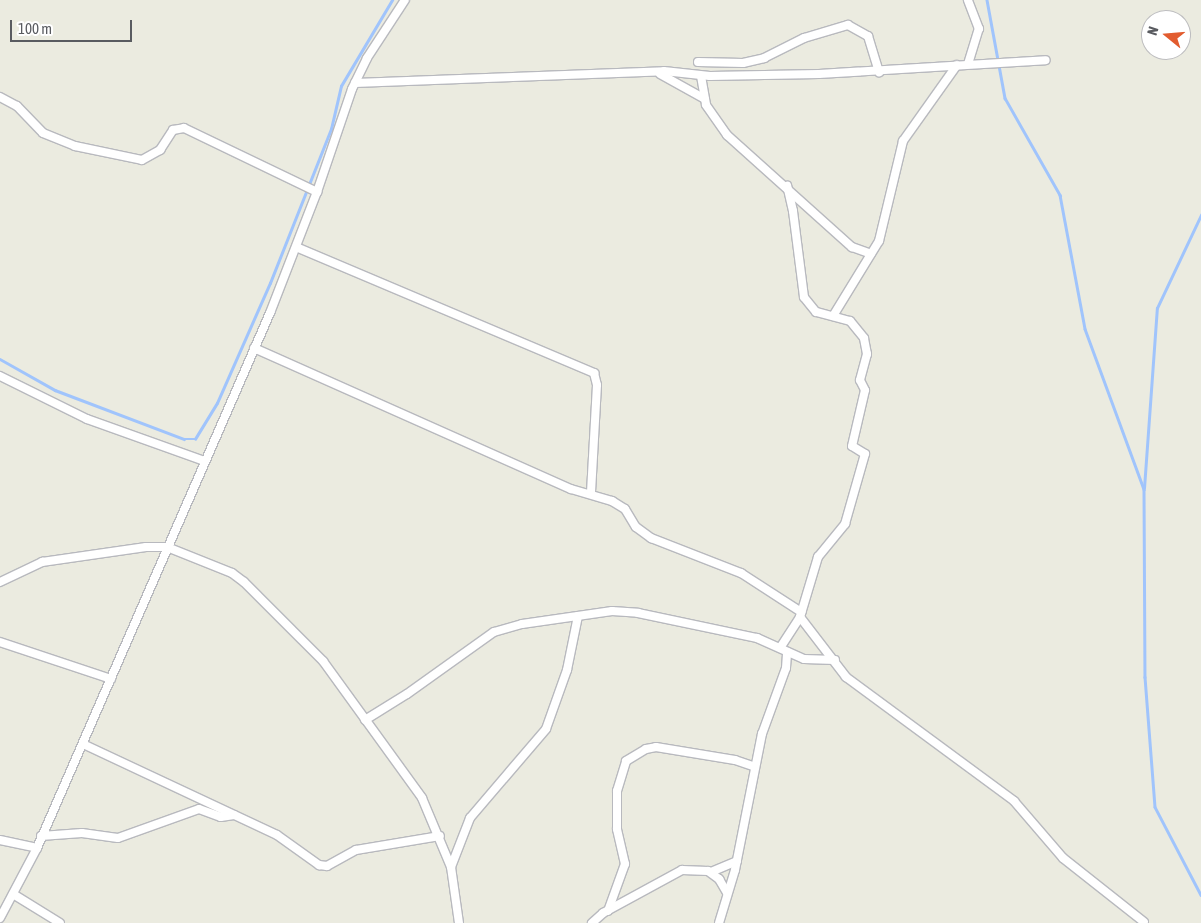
<!DOCTYPE html>
<style>
body{margin:0}
#map{position:relative;width:1201px;height:923px;overflow:hidden;background:#ebebe0;font-family:"Asap Condensed",sans-serif}
div>[style]{position:absolute}
.stream>*{height:2.5px;margin:-1.25px;padding:0 1.25px;transform-origin:1.25px;border-radius:1.25px;background:#a0c4fc}
.roads{filter:drop-shadow(1px 0 #b8b9be) drop-shadow(-1px 0 #b8b9be) drop-shadow(0 1px #b8b9be) drop-shadow(0 -1px #b8b9be)}
.street>*{height:8px;margin:-4px;padding:0 4px;transform-origin:4px;border-radius:4px;background:#fff}
span{translate:-50% -50%;white-space:nowrap;text-align:center;line-height:1.15;-webkit-text-stroke:4.5px #fff;paint-order:stroke}
.north{position:absolute;left:1141px;top:10px;width:50px;height:50px;box-sizing:border-box;background:#fff;border:1px solid #bdbdbf;border-radius:50%;rotate:287deg;font-size:14px;font-weight:700;line-height:20px;text-align:center;color:#595b60}
.north::after{content:'';display:block;margin:auto;width:18px;height:22px;background:#e25c2f;clip-path:polygon(50% 0,100% 100%,50% 72%,0 100%)}
.scale{position:absolute;left:10px;top:20px;width:122px;height:22px;box-sizing:border-box;border:2px solid #595b60;border-top:0;padding-left:6px;font-size:15px;line-height:18px;white-space:nowrap;color:#595b60;-webkit-text-stroke:4px #fff;paint-order:stroke}
</style>
<div id="map">
<div class="stream">
<i style="left:987px;top:0;width:100px;rotate:79.6deg"></i>
<i style="left:1005px;top:98px;width:112px;rotate:60.4deg"></i>
<i style="left:1060px;top:195px;width:136px;rotate:79.4deg"></i>
<i style="left:1085px;top:329px;width:171px;rotate:69.8deg"></i>
<i style="left:1144px;top:489px;width:188px;rotate:89.7deg"></i>
<i style="left:1145px;top:677px;width:130px;rotate:85.6deg"></i>
<i style="left:1155px;top:807px;width:99px;rotate:62.4deg"></i>
<i style="left:0;top:359px;width:63px;rotate:29.4deg"></i>
<i style="left:55px;top:390px;width:138px;rotate:20.8deg"></i>
<i style="left:184px;top:439px;width:11px"></i>
<i style="left:195px;top:439px;width:42px;rotate:-58.6deg"></i>
<i style="left:217px;top:403px;width:131px;rotate:-66.2deg"></i>
<i style="left:270px;top:283px;width:166px;rotate:-68.4deg"></i>
<i style="left:331px;top:129px;width:44px;rotate:-76.9deg"></i>
<i style="left:341px;top:86px;width:100px;rotate:-59.3deg"></i>
<i style="left:1144px;top:488px;width:180px;rotate:-85.9deg"></i>
<i style="left:1157px;top:308px;width:103px;rotate:-64.7deg"></i>
</div>
<div class="roads">
<div class="street">
<i style="left:698px;top:62px;width:45px;rotate:1.3deg"></i>
<i style="left:743px;top:63px;width:22px;rotate:-13deg"></i>
<i style="left:764px;top:58px;width:45px;rotate:-26.6deg"></i>
<i style="left:804px;top:38px;width:46px;rotate:-16.5deg"></i>
<i style="left:848px;top:25px;width:23px;rotate:29deg"></i>
<i style="left:868px;top:36px;width:38px;rotate:73deg"></i>
<i style="left:968px;top:64px;width:37px;rotate:-73deg"></i>
<i style="left:979px;top:29px;width:31px;rotate:-111deg"></i>
<i style="left:660px;top:74px;width:51px;rotate:29.1deg"></i>
<i style="left:701px;top:76px;width:29px;rotate:80deg"></i>
<i style="left:706px;top:105px;width:37px;rotate:55deg"></i>
<i style="left:727px;top:135px;width:168px;rotate:41.9deg"></i>
<i style="left:852px;top:247px;width:20px;rotate:20deg"></i>
<i style="left:355px;top:83px;width:309px;rotate:-2.2deg"></i>
<i style="left:664px;top:71px;width:46px;rotate:6.2deg"></i>
<i style="left:710px;top:76px;width:109px;rotate:-1.1deg"></i>
<i style="left:819px;top:74px;width:227px;rotate:-3.5deg"></i>
<i style="left:0;top:97px;width:19px;rotate:28deg"></i>
<i style="left:17px;top:106px;width:37px;rotate:46deg"></i>
<i style="left:43px;top:133px;width:35px;rotate:22deg"></i>
<i style="left:75px;top:146px;width:68px;rotate:11.8deg"></i>
<i style="left:142px;top:160px;width:21px;rotate:-29deg"></i>
<i style="left:160px;top:150px;width:24px;rotate:-57deg"></i>
<i style="left:173px;top:130px;width:11px;rotate:-10deg"></i>
<i style="left:184px;top:128px;width:148px;rotate:25.7deg"></i>
<i style="left:296px;top:247px;width:324px;rotate:22.9deg"></i>
<i style="left:594px;top:373px;width:12px;rotate:76deg"></i>
<i style="left:597px;top:385px;width:108px;rotate:93.2deg"></i>
<i style="left:833px;top:316px;width:88px;rotate:-58.5deg"></i>
<i style="left:879px;top:241px;width:103px;rotate:-76.5deg"></i>
<i style="left:903px;top:141px;width:93px;rotate:-54.6deg"></i>
<i style="left:254px;top:348px;width:347px;rotate:24deg"></i>
<i style="left:571px;top:489px;width:43px;rotate:16.3deg"></i>
<i style="left:612px;top:501px;width:15px;rotate:32deg"></i>
<i style="left:625px;top:509px;width:21px;rotate:59deg"></i>
<i style="left:636px;top:527px;width:19px;rotate:36deg"></i>
<i style="left:651px;top:538px;width:97px;rotate:21.3deg"></i>
<i style="left:741px;top:573px;width:72px;rotate:33deg"></i>
<i style="left:0;top:376px;width:97px;rotate:26.3deg"></i>
<i style="left:87px;top:419px;width:124px;rotate:19.7deg"></i>
<i style="left:0;top:582px;width:47px;rotate:-25.5deg"></i>
<i style="left:42px;top:562px;width:105px;rotate:-8.2deg"></i>
<i style="left:146px;top:547px;width:21px"></i>
<i style="left:167px;top:547px;width:70px;rotate:21.8deg"></i>
<i style="left:232px;top:573px;width:15px;rotate:37deg"></i>
<i style="left:244px;top:582px;width:112px;rotate:45deg"></i>
<i style="left:323px;top:661px;width:169px;rotate:54.1deg"></i>
<i style="left:422px;top:798px;width:75px;rotate:67.2deg"></i>
<i style="left:451px;top:867px;width:57px;rotate:81.9deg"></i>
<i style="left:800px;top:617px;width:76px;rotate:52.5deg"></i>
<i style="left:846px;top:677px;width:209px;rotate:36.4deg"></i>
<i style="left:1014px;top:801px;width:75px;rotate:49.3deg"></i>
<i style="left:1063px;top:858px;width:103px;rotate:38.3deg"></i>
<i style="left:0;top:642px;width:117px;rotate:18.4deg"></i>
<i style="left:780px;top:648px;width:37px;rotate:-57deg"></i>
<i style="left:800px;top:617px;width:63px;rotate:-73.3deg"></i>
<i style="left:818px;top:557px;width:43px;rotate:-50.7deg"></i>
<i style="left:845px;top:524px;width:73px;rotate:-74.1deg"></i>
<i style="left:865px;top:454px;width:15px;rotate:-148deg"></i>
<i style="left:852px;top:446px;width:57px;rotate:-76.9deg"></i>
<i style="left:865px;top:390px;width:11px;rotate:-117deg"></i>
<i style="left:860px;top:380px;width:27px;rotate:-75deg"></i>
<i style="left:867px;top:354px;width:16px;rotate:-101deg"></i>
<i style="left:864px;top:338px;width:22px;rotate:-129deg"></i>
<i style="left:850px;top:321px;width:35px;rotate:-165deg"></i>
<i style="left:816px;top:312px;width:19px;rotate:-129deg"></i>
<i style="left:804px;top:297px;width:87px;rotate:-97.3deg"></i>
<i style="left:793px;top:211px;width:26px;rotate:-103deg"></i>
<i style="left:365px;top:720px;width:49px;rotate:-31.8deg"></i>
<i style="left:407px;top:694px;width:107px;rotate:-35.5deg"></i>
<i style="left:494px;top:632px;width:29px;rotate:-16deg"></i>
<i style="left:522px;top:624px;width:91px;rotate:-8.2deg"></i>
<i style="left:612px;top:611px;width:26px;rotate:4deg"></i>
<i style="left:638px;top:613px;width:122px;rotate:11.9deg"></i>
<i style="left:757px;top:638px;width:51px;rotate:24.1deg"></i>
<i style="left:804px;top:659px;width:31px;rotate:2deg"></i>
<i style="left:83px;top:744px;width:214px;rotate:25.1deg"></i>
<i style="left:277px;top:835px;width:52px;rotate:35.5deg"></i>
<i style="left:319px;top:865px;width:8px;rotate:7deg"></i>
<i style="left:327px;top:866px;width:33px;rotate:-29deg"></i>
<i style="left:356px;top:850px;width:85px;rotate:-9.5deg"></i>
<i style="left:41px;top:836px;width:41px;rotate:-4.2deg"></i>
<i style="left:82px;top:833px;width:36px;rotate:8deg"></i>
<i style="left:118px;top:838px;width:86px;rotate:-19.7deg"></i>
<i style="left:199px;top:809px;width:23px;rotate:20deg"></i>
<i style="left:221px;top:817px;width:13px;rotate:-9deg"></i>
<i style="left:0;top:840px;width:38px;rotate:12deg"></i>
<i style="left:451px;top:867px;width:53px;rotate:-68.8deg"></i>
<i style="left:470px;top:818px;width:117px;rotate:-49.5deg"></i>
<i style="left:546px;top:729px;width:63px;rotate:-70.4deg"></i>
<i style="left:567px;top:670px;width:55px;rotate:-78.5deg"></i>
<i style="left:711px;top:872px;width:28px;rotate:-23deg"></i>
<i style="left:13px;top:894px;width:55px;rotate:31.7deg"></i>
<i style="left:608px;top:911px;width:50px;rotate:-70.1deg"></i>
<i style="left:625px;top:864px;width:36px;rotate:-103deg"></i>
<i style="left:617px;top:829px;width:38px;rotate:-90deg"></i>
<i style="left:617px;top:791px;width:31px;rotate:-73deg"></i>
<i style="left:626px;top:761px;width:23px;rotate:-31deg"></i>
<i style="left:646px;top:749px;width:10px;rotate:-11deg"></i>
<i style="left:656px;top:747px;width:80px;rotate:9.3deg"></i>
<i style="left:735px;top:760px;width:21px;rotate:19deg"></i>
<i style="left:0;top:918px;width:79px;rotate:-62.1deg"></i>
<i style="left:37px;top:848px;width:584px;rotate:-66.47deg"></i>
<i style="left:270px;top:313px;width:130px;rotate:-68.8deg"></i>
<i style="left:317px;top:192px;width:109px;rotate:-71.2deg"></i>
<i style="left:352px;top:89px;width:34px;rotate:-64deg"></i>
<i style="left:367px;top:58px;width:69px;rotate:-56.8deg"></i>
<i style="left:592px;top:923px;width:15px;rotate:-42deg"></i>
<i style="left:603px;top:913px;width:90px;rotate:-28.6deg"></i>
<i style="left:682px;top:870px;width:26px;rotate:2deg"></i>
<i style="left:708px;top:871px;width:14px;rotate:36deg"></i>
<i style="left:719px;top:879px;width:16px;rotate:60deg"></i>
<i style="left:719px;top:923px;width:55px;rotate:-73.2deg"></i>
<i style="left:735px;top:870px;width:139px;rotate:-78.8deg"></i>
<i style="left:762px;top:734px;width:70px;rotate:-70deg"></i>
<i style="left:786px;top:668px;width:16px;rotate:-86deg"></i>
</div>
</div>
<div class="north">N</div>
<div class="scale">100 m</div>
</div>
